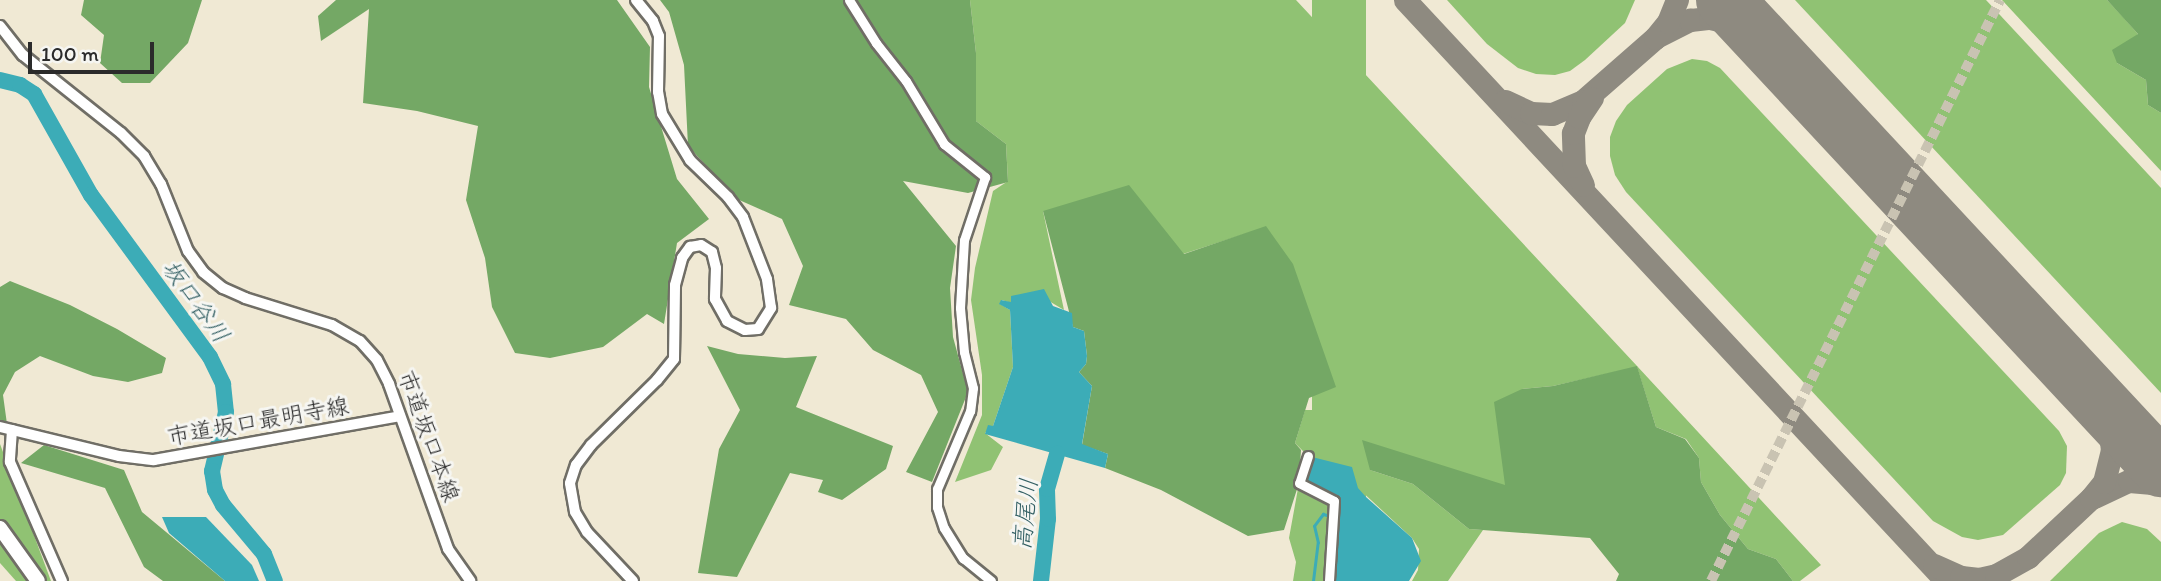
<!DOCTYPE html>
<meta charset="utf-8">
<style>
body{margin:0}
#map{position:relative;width:2161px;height:581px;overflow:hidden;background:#f0e9d4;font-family:Itim,"Klee One",sans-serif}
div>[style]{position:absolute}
.green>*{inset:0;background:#90c273;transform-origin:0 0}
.forest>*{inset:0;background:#74a865}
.water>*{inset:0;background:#3cacb7}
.stream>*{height:2.5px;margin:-1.25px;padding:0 1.25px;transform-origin:1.25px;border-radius:1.25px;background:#3cacb7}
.river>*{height:16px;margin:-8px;padding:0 8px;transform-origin:8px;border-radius:8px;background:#3cacb7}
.taxiway>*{height:23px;margin:-11.5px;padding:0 11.5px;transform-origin:11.5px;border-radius:11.5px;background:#8e8a80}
.runway>*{height:58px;margin:-29px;padding:0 29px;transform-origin:29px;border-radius:29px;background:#8e8a80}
.tertiary-tunnel>*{height:10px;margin-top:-5px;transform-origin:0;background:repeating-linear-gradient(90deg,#c9c3b2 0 10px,transparent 0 15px)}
.roads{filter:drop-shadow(2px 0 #706e66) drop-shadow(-2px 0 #706e66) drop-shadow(0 2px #706e66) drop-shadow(0 -2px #706e66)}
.minor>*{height:9px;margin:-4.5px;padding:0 4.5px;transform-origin:4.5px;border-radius:4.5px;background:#fff}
.tertiary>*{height:10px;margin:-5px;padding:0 5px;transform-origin:5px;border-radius:5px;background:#fff}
.primary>*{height:14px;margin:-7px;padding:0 7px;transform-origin:7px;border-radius:7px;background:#fff}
span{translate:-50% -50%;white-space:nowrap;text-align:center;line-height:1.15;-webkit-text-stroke:6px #f6f6f2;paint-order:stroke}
.street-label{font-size:23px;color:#2b2b2b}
.water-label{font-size:24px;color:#325f63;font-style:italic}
.scale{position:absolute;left:28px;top:42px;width:126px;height:32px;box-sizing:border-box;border:4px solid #2b2b2b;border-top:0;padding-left:9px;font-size:21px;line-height:24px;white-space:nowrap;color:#2b2b2b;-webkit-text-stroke:5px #f6f6f2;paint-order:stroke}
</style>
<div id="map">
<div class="green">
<i style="clip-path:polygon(970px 0,1296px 0,1637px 366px,1821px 565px,1800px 581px,1793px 581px,1776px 559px,1748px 549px,1720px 515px,1701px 482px,1699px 458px,1686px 439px,1656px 427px,1637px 367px,1553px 386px,1522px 389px,1505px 486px,1370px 470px,1413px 484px,1469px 529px,1483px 530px,1448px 581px,1412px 581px,1418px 570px,1419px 549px,1412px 538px,1358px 488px,1352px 467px,1308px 456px,1295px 443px,1305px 410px,1318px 410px,1336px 386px,1266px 227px,1183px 254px,1043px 211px,1064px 310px,1049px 301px,1011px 303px,1002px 300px,1000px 304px,1010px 310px,1013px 367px,993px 426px,985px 433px,1003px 447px,991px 470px,955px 482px,982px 415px,982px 375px,971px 300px,975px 268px,993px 191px,1008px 181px,1006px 144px,976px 121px,976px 53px)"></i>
<i style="left:1312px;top:0;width:54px;height:796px"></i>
<i style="clip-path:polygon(1447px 0,1635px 0,1625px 23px,1585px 60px,1570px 71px,1555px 75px,1536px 74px,1518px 68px,1487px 44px)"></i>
<i style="clip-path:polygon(1795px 0,1986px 0,2161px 188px,2161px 393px)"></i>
<i style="clip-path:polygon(2002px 0,2107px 0,2122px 16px,2138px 34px,2117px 63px,2146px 80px,2148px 105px,2161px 113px,2161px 171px)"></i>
<i style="clip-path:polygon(1692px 59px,1707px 61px,1720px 68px,2059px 431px,2067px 446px,2066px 473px,2060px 485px,2003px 535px,1978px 540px,1962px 537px,1933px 521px,1626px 192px,1615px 175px,1610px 156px,1610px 137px,1616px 121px,1627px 105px,1667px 69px)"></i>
<i style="clip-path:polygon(0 444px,51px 581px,16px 581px,0 563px)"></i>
<i style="clip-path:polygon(1299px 483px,1334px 507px,1333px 553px,1324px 581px,1293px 581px,1296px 562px,1289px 538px)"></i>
<i style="clip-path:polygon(2122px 522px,2147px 529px,2161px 542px,2161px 581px,2050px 581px,2099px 533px)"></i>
</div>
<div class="forest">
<i style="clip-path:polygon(84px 0,202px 0,188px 43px,150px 83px,122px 83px,100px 63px,104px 35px,81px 15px)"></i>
<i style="clip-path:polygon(336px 0,617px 0,650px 47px,649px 87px,677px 179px,709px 219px,677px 243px,664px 324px,647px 314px,603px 347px,550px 358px,515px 353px,492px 307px,485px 258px,466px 200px,478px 126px,417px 111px,363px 103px,369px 9px,321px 41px,318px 16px)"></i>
<i style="clip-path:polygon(660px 0,970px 0,976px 53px,976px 121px,1006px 144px,1008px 182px,968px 193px,903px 181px,956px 246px,950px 288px,953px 337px,968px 392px,932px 482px,906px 472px,938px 412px,921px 375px,873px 350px,846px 319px,789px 305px,803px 266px,782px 219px,737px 199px,688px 146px,684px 65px,669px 12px)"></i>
<i style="clip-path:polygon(2107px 0,2161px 0,2161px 113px,2148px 105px,2146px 80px,2117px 63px,2112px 50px,2138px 34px)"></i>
<i style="clip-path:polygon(1129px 185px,1184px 254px,1266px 226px,1293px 264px,1336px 387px,1309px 398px,1295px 443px,1301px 450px,1299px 483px,1284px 530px,1248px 536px,1161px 490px,1105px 468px,1108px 454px,1082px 445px,1092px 386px,1079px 372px,1086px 364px,1087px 356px,1084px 331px,1073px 327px,1043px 211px)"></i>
<i style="clip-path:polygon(10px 281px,70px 305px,117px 329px,166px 358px,162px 373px,128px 382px,93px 376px,40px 356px,15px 372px,3px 395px,7px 424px,0 422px,0 287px)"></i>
<i style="clip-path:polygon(707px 346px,738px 354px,785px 358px,817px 356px,796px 407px,893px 446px,886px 469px,842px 500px,818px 492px,823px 480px,790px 473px,737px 577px,698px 573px,719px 449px,740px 410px)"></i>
<i style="clip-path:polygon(1637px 366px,1656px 427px,1685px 439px,1699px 458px,1701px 482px,1720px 515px,1748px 549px,1776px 559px,1793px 581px,1616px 581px,1619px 574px,1590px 538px,1469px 529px,1413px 484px,1370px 470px,1362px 440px,1505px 485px,1494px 402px,1522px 389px,1553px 386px)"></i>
<i style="clip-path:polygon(44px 445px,124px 470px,142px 512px,225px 581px,163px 581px,144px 567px,105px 488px,21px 463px)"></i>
</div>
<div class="water">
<i style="clip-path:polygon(1044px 289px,1053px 306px,1072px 313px,1073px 327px,1084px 331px,1087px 356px,1086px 364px,1079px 372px,1092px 386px,1082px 444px,1108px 454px,1105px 468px,985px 434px,988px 425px,993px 426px,1013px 367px,1010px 310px,999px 304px,1001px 300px,1011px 302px,1011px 296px)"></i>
<i style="clip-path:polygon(1308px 456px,1352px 467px,1358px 488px,1366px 497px,1412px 538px,1421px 561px,1409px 581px,1329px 581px,1334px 501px,1299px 483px)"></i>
<i style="clip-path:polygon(162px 517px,206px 517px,252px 565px,259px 581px,225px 581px,169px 533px)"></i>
</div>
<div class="stream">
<i style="left:1313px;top:581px;width:38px;rotate:-83deg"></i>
<i style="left:1318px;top:543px;width:17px;rotate:-103deg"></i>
<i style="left:1314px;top:526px;width:15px;rotate:-53deg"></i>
<i style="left:1323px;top:514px;width:8px;rotate:14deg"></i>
</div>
<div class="river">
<i style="left:0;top:80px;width:21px;rotate:14deg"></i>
<i style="left:20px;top:85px;width:17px;rotate:33deg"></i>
<i style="left:34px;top:94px;width:116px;rotate:60.6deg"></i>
<i style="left:91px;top:195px;width:201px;rotate:53.7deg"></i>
<i style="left:210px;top:357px;width:30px;rotate:64deg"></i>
<i style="left:223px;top:384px;width:28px;rotate:84deg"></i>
<i style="left:226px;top:412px;width:61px;rotate:103.3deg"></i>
<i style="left:212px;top:471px;width:19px;rotate:81deg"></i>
<i style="left:215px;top:490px;width:17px;rotate:62deg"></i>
<i style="left:223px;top:505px;width:64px;rotate:50.1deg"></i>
<i style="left:264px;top:554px;width:29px;rotate:68deg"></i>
<i style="left:1041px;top:581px;width:62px;rotate:-83.6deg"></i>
<i style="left:1048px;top:519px;width:30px;rotate:-92deg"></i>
<i style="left:1047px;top:489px;width:37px;rotate:-74deg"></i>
</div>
<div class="taxiway">
<i style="left:1405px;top:0;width:794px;rotate:47.04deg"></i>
<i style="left:1658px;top:36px;width:36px;rotate:-27deg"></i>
<i style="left:1690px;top:20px;width:20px;rotate:-6deg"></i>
<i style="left:1710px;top:18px;width:36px;rotate:13deg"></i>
<i style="left:1745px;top:26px;width:21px;rotate:37deg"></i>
<i style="left:1505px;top:101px;width:29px;rotate:25deg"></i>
<i style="left:1531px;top:113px;width:21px;rotate:3deg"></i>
<i style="left:1552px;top:114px;width:34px;rotate:-23deg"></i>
<i style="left:1583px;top:101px;width:96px;rotate:-41.2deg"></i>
<i style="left:1655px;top:38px;width:21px;rotate:-51deg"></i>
<i style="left:1668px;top:22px;width:24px;rotate:-68deg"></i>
<i style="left:1583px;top:185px;width:21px;rotate:-115deg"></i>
<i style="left:1574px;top:166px;width:33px;rotate:-92deg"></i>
<i style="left:1573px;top:133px;width:17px;rotate:-69deg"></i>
<i style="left:1579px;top:117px;width:23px;rotate:-56deg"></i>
<i style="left:2094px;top:497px;width:38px;rotate:-25deg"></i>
<i style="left:2129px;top:481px;width:32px;rotate:5deg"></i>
<i style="left:1934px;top:565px;width:30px;rotate:24deg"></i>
<i style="left:1961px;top:577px;width:18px;rotate:6deg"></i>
<i style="left:1979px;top:579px;width:17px;rotate:-13deg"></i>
<i style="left:1996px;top:575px;width:37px;rotate:-29deg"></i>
<i style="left:2028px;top:557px;width:86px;rotate:-43.1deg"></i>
<i style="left:2091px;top:498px;width:21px;rotate:-51deg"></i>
<i style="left:2104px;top:482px;width:33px;rotate:-76deg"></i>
<i style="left:2112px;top:450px;width:33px;rotate:-97deg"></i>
<i style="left:2108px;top:417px;width:19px;rotate:-122deg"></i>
</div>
<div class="runway">
<i style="left:1725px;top:0;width:640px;rotate:47.03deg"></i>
</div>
<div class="tertiary-tunnel">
<i style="left:1711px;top:581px;width:649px;rotate:-63.55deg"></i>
</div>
<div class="roads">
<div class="minor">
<i style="left:849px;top:0;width:51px;rotate:57.9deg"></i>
<i style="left:876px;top:43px;width:48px;rotate:51.7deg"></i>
<i style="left:906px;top:81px;width:74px;rotate:58.9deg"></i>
<i style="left:944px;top:144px;width:53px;rotate:38.8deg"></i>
<i style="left:985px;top:177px;width:66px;rotate:108.4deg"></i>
<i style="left:964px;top:240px;width:68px;rotate:93.4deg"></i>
<i style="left:960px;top:308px;width:44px;rotate:84.8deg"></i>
<i style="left:964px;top:352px;width:37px;rotate:76deg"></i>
<i style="left:973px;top:388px;width:23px;rotate:97deg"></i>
<i style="left:970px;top:411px;width:85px;rotate:112.9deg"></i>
<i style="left:937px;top:489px;width:18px;rotate:90deg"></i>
<i style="left:937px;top:507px;width:22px;rotate:72deg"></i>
<i style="left:944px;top:528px;width:36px;rotate:58deg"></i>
<i style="left:963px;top:558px;width:36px;rotate:39deg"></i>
<i style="left:1308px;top:456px;width:28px;rotate:108deg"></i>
<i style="left:1299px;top:483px;width:39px;rotate:27deg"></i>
<i style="left:1334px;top:501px;width:80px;rotate:93.6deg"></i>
</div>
<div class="tertiary">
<i style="left:0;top:26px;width:37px;rotate:52deg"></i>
<i style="left:23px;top:55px;width:125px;rotate:38.5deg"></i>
<i style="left:121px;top:133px;width:33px;rotate:45deg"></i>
<i style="left:144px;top:156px;width:33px;rotate:59deg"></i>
<i style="left:161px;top:184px;width:72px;rotate:68.1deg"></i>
<i style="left:188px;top:251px;width:26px;rotate:54deg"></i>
<i style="left:203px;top:272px;width:26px;rotate:39deg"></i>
<i style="left:223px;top:288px;width:24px;rotate:24deg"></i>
<i style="left:245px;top:298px;width:91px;rotate:17.2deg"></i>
<i style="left:332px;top:325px;width:32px;rotate:30deg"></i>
<i style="left:360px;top:341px;width:25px;rotate:48deg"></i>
<i style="left:377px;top:360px;width:27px;rotate:63deg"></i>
<i style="left:389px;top:384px;width:175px;rotate:70.3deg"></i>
<i style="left:448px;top:549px;width:39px;rotate:55deg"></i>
<i style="left:0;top:427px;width:122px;rotate:13.7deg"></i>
<i style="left:119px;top:456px;width:35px;rotate:7deg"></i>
<i style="left:154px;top:460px;width:250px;rotate:-10.1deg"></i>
<i style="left:12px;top:430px;width:32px;rotate:94deg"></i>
<i style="left:10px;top:462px;width:130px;rotate:66.4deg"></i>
<i style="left:633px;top:581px;width:67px;rotate:-133.2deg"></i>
<i style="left:587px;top:532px;width:23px;rotate:-121deg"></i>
<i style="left:575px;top:512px;width:29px;rotate:-100deg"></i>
<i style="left:570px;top:483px;width:19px;rotate:-72deg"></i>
<i style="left:576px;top:465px;width:25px;rotate:-53deg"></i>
<i style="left:591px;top:445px;width:93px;rotate:-44.6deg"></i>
<i style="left:657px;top:380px;width:27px;rotate:-51deg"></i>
<i style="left:674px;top:359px;width:74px;rotate:-89.2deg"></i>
<i style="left:675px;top:285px;width:28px;rotate:-75deg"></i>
<i style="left:682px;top:258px;width:14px;rotate:-54deg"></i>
<i style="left:690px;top:247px;width:11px;rotate:-10deg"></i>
<i style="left:701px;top:245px;width:13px;rotate:32deg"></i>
<i style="left:712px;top:252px;width:16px;rotate:76deg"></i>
<i style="left:716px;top:268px;width:31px;rotate:92deg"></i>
<i style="left:715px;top:299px;width:25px;rotate:61deg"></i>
<i style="left:727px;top:321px;width:20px;rotate:27deg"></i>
<i style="left:745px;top:330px;width:13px;rotate:-4deg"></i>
<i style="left:758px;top:329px;width:25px;rotate:-58deg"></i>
<i style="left:771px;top:308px;width:29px;rotate:-98deg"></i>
<i style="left:767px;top:279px;width:66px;rotate:-111.2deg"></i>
<i style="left:743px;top:217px;width:25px;rotate:-127deg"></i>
<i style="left:728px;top:197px;width:53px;rotate:-135.8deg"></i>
<i style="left:690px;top:160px;width:54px;rotate:-121.3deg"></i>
<i style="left:662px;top:114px;width:22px;rotate:-100deg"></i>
<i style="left:658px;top:92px;width:56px;rotate:-89deg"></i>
<i style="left:659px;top:36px;width:16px;rotate:-112deg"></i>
<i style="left:653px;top:21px;width:27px;rotate:-129deg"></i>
</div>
<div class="primary">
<i style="left:0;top:528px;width:65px;rotate:54.4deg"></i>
</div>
</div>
<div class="street-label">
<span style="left:258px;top:421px;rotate:-10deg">市道坂口最明寺線</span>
<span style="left:429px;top:436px;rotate:70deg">市道坂口本線</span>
</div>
<div class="water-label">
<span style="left:196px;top:301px;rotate:54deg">坂口谷川</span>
<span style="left:1025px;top:514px;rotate:-84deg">高尾川</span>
</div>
<div class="scale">100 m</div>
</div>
